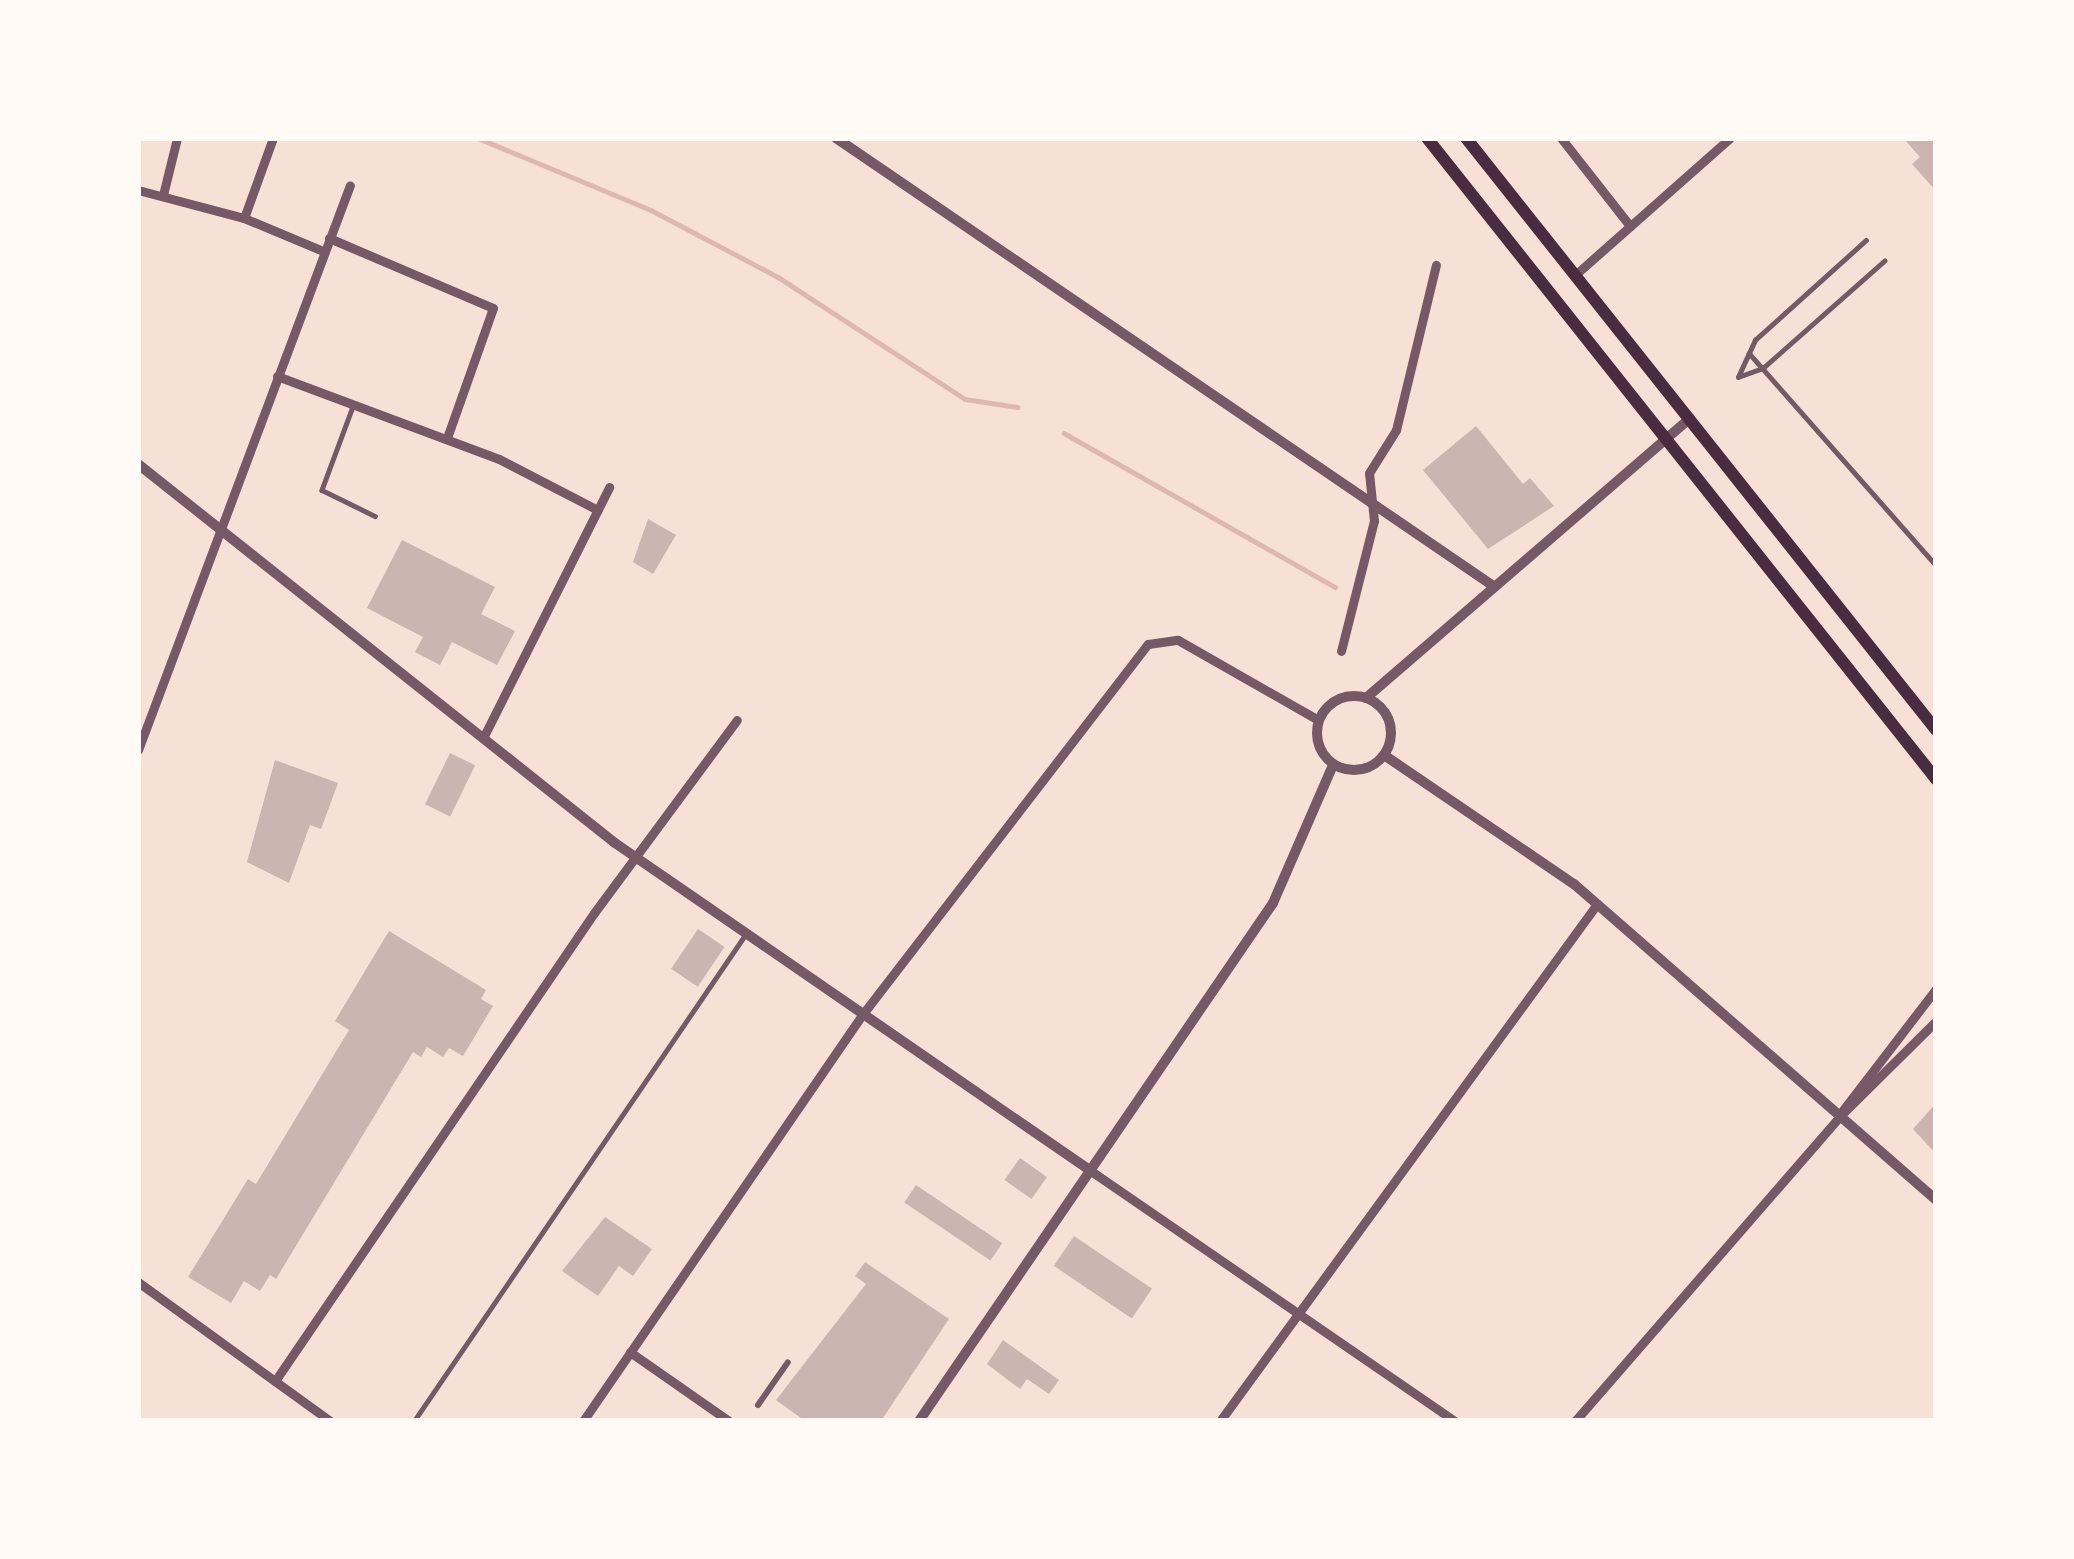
<!DOCTYPE html>
<style>
body{margin:0}
#map{position:relative;width:2074px;height:1559px;overflow:hidden;background:#f7e1d7;font-family:Helvetica,sans-serif}
div>[style]{position:absolute}
.stream>*{height:4.5px;margin:-2.25px;padding:0 2.25px;transform-origin:2.25px;border-radius:2.25px;background:#dcb8b0}
.building>*{inset:0;background:#ccb4b1;transform-origin:0 0}
.service>*{height:4.5px;margin:-2.25px;padding:0 2.25px;transform-origin:2.25px;border-radius:2.25px;background:#755966}
.pedestrian>*{height:6px;margin:-3px;padding:0 3px;transform-origin:3px;border-radius:3px;background:#755966}
.minor>*{height:9px;margin:-4.5px;padding:0 4.5px;transform-origin:4.5px;border-radius:4.5px;background:#755966}
.tertiary>*{height:10px;margin:-5px;padding:0 5px;transform-origin:5px;border-radius:5px;background:#755966}
.tertiary>.ring{margin:-5px;padding:0;box-sizing:content-box;background:none;border:10px solid #755966;border-radius:50%}
.secondary>*{height:12px;margin:-6px;padding:0 6px;transform-origin:6px;border-radius:6px;background:#4a2c40}
span{translate:-50% -50%;white-space:nowrap;text-align:center;line-height:1.15;-webkit-text-stroke:10px #fffaf5;paint-order:stroke}
.frame{position:absolute;inset:0;border:141px solid #fffaf5;pointer-events:none}
</style>
<div id="map">
<div class="stream">
<i style="left:478px;top:138px;width:187px;rotate:22.6deg"></i>
<i style="left:651px;top:210px;width:144px;rotate:27.8deg"></i>
<i style="left:778px;top:277px;width:223px;rotate:33.1deg"></i>
<i style="left:965px;top:399px;width:53px;rotate:8.7deg"></i>
<i style="left:1064px;top:433px;width:312px;rotate:29.6deg"></i>
</div>
<div class="building">
<i style="clip-path:polygon(1903px 138px,1936px 138px,1936px 191px,1912px 164px,1920px 157px)"></i>
<i style="clip-path:polygon(1476px 426px,1523px 484px,1530px 478px,1554px 506px,1488px 549px,1423px 470px)"></i>
<i style="clip-path:polygon(648px 519px,676px 535px,653px 574px,633px 562px)"></i>
<i style="clip-path:polygon(402px 540px,495px 587px,481px 614px,515px 631px,497px 665px,452px 642px,440px 665px,415px 652px,423px 637px,367px 608px)"></i>
<i style="left:450px;top:753px;width:28px;height:57px;rotate:26deg"></i>
<i style="clip-path:polygon(275px 760px,338px 783px,321px 829px,310px 825px,289px 883px,247px 862px)"></i>
<i style="left:698px;top:929px;width:32px;height:48px;rotate:34deg"></i>
<i style="clip-path:polygon(389px 931px,486px 990px,481px 999px,493px 1006px,463px 1056px,449px 1048px,443px 1057px,427px 1047px,421px 1057px,413px 1052px,276px 1279px,270px 1275px,260px 1291px,244px 1281px,231px 1303px,188px 1277px,248px 1179px,256px 1184px,349px 1030px,335px 1021px)"></i>
<i style="clip-path:polygon(1936px 1103px,1936px 1154px,1913px 1129px)"></i>
<i style="left:1020px;top:1158px;width:33px;height:27px;rotate:35deg"></i>
<i style="left:916px;top:1185px;width:104px;height:21px;rotate:34deg"></i>
<i style="clip-path:polygon(605px 1217px,652px 1249px,633px 1276px,619px 1266px,598px 1296px,562px 1271px)"></i>
<i style="left:1074px;top:1236px;width:94px;height:36px;rotate:34deg"></i>
<i style="clip-path:polygon(865px 1262px,949px 1319px,881px 1421px,805px 1421px,776px 1400px,866px 1284px,855px 1276px)"></i>
<i style="clip-path:polygon(1003px 1340px,1059px 1380px,1049px 1394px,1027px 1379px,1020px 1389px,987px 1364px)"></i>
</div>
<div class="service">
<i style="left:1749px;top:353px;width:283px;rotate:48.6deg"></i>
<i style="left:1738px;top:377px;width:41px;rotate:-65.3deg"></i>
<i style="left:1755px;top:340px;width:149px;rotate:-42deg"></i>
<i style="left:1738px;top:377px;width:27px;rotate:-20deg"></i>
<i style="left:1763px;top:368px;width:162px;rotate:-41.5deg"></i>
<i style="left:354px;top:404px;width:92px;rotate:110.4deg"></i>
<i style="left:322px;top:490px;width:59px;rotate:26.1deg"></i>
<i style="left:414px;top:1421px;width:588px;rotate:-55.74deg"></i>
</div>
<div class="pedestrian">
<i style="left:758px;top:1405px;width:52px;rotate:-55.1deg"></i>
</div>
<div class="minor">
<i style="left:1561px;top:138px;width:112px;rotate:51.9deg"></i>
<i style="left:138px;top:190px;width:110px;rotate:14.8deg"></i>
<i style="left:244px;top:218px;width:86px;rotate:22.7deg"></i>
<i style="left:163px;top:195px;width:59px;rotate:-76.2deg"></i>
<i style="left:244px;top:218px;width:85px;rotate:-70.1deg"></i>
<i style="left:329px;top:238px;width:178px;rotate:23.1deg"></i>
<i style="left:493px;top:308px;width:138px;rotate:109.5deg"></i>
<i style="left:1575px;top:275px;width:207px;rotate:-41.5deg"></i>
<i style="left:277px;top:376px;width:237px;rotate:20.5deg"></i>
<i style="left:499px;top:459px;width:111px;rotate:27.3deg"></i>
<i style="left:1341px;top:651px;width:134px;rotate:-75.8deg"></i>
<i style="left:1374px;top:521px;width:48px;rotate:-95.9deg"></i>
<i style="left:1369px;top:473px;width:51px;rotate:-57.9deg"></i>
<i style="left:1396px;top:430px;width:170px;rotate:-76.4deg"></i>
<i style="left:483px;top:738px;width:281px;rotate:-63.3deg"></i>
<i style="left:138px;top:750px;width:603px;rotate:-69.43deg"></i>
<i style="left:1843px;top:1110px;width:153px;rotate:-52.5deg"></i>
<i style="left:1091px;top:1171px;width:442px;rotate:34.5deg"></i>
<i style="left:138px;top:1282px;width:237px;rotate:35.9deg"></i>
<i style="left:630px;top:1352px;width:121px;rotate:34.9deg"></i>
<i style="left:275px;top:1381px;width:566px;rotate:-55.72deg"></i>
<i style="left:594px;top:913px;width:240px;rotate:-53.5deg"></i>
<i style="left:583px;top:1421px;width:493px;rotate:-55.5deg"></i>
<i style="left:862px;top:1015px;width:468px;rotate:-52.4deg"></i>
<i style="left:1148px;top:644px;width:30px;rotate:-8deg"></i>
<i style="left:1178px;top:640px;width:161px;rotate:29.7deg"></i>
<i style="left:1220px;top:1421px;width:640px;rotate:-53.9deg"></i>
<i style="left:1575px;top:1421px;width:405px;rotate:-49deg"></i>
<i style="left:1841px;top:1115px;width:134px;rotate:-44.7deg"></i>
</div>
<div class="tertiary">
<i style="left:836px;top:138px;width:797px;rotate:34.27deg"></i>
<i style="left:138px;top:464px;width:609px;rotate:38.47deg"></i>
<i style="left:615px;top:843px;width:578px;rotate:34.57deg"></i>
<i class="ring" style="left:1317px;top:696px;width:64px;height:64px"></i>
<i style="left:1366px;top:698px;width:428px;rotate:-40.8deg"></i>
<i style="left:1384px;top:755px;width:230px;rotate:34.2deg"></i>
<i style="left:1574px;top:884px;width:481px;rotate:41.1deg"></i>
<i style="left:919px;top:1421px;width:627px;rotate:-55.65deg"></i>
<i style="left:1273px;top:903px;width:150px;rotate:-66.5deg"></i>
</div>
<div class="secondary">
<i style="left:1427px;top:138px;width:819px;rotate:51.55deg"></i>
<i style="left:1466px;top:138px;width:756px;rotate:51.55deg"></i>
</div>
<div class="frame"></div>
</div>
